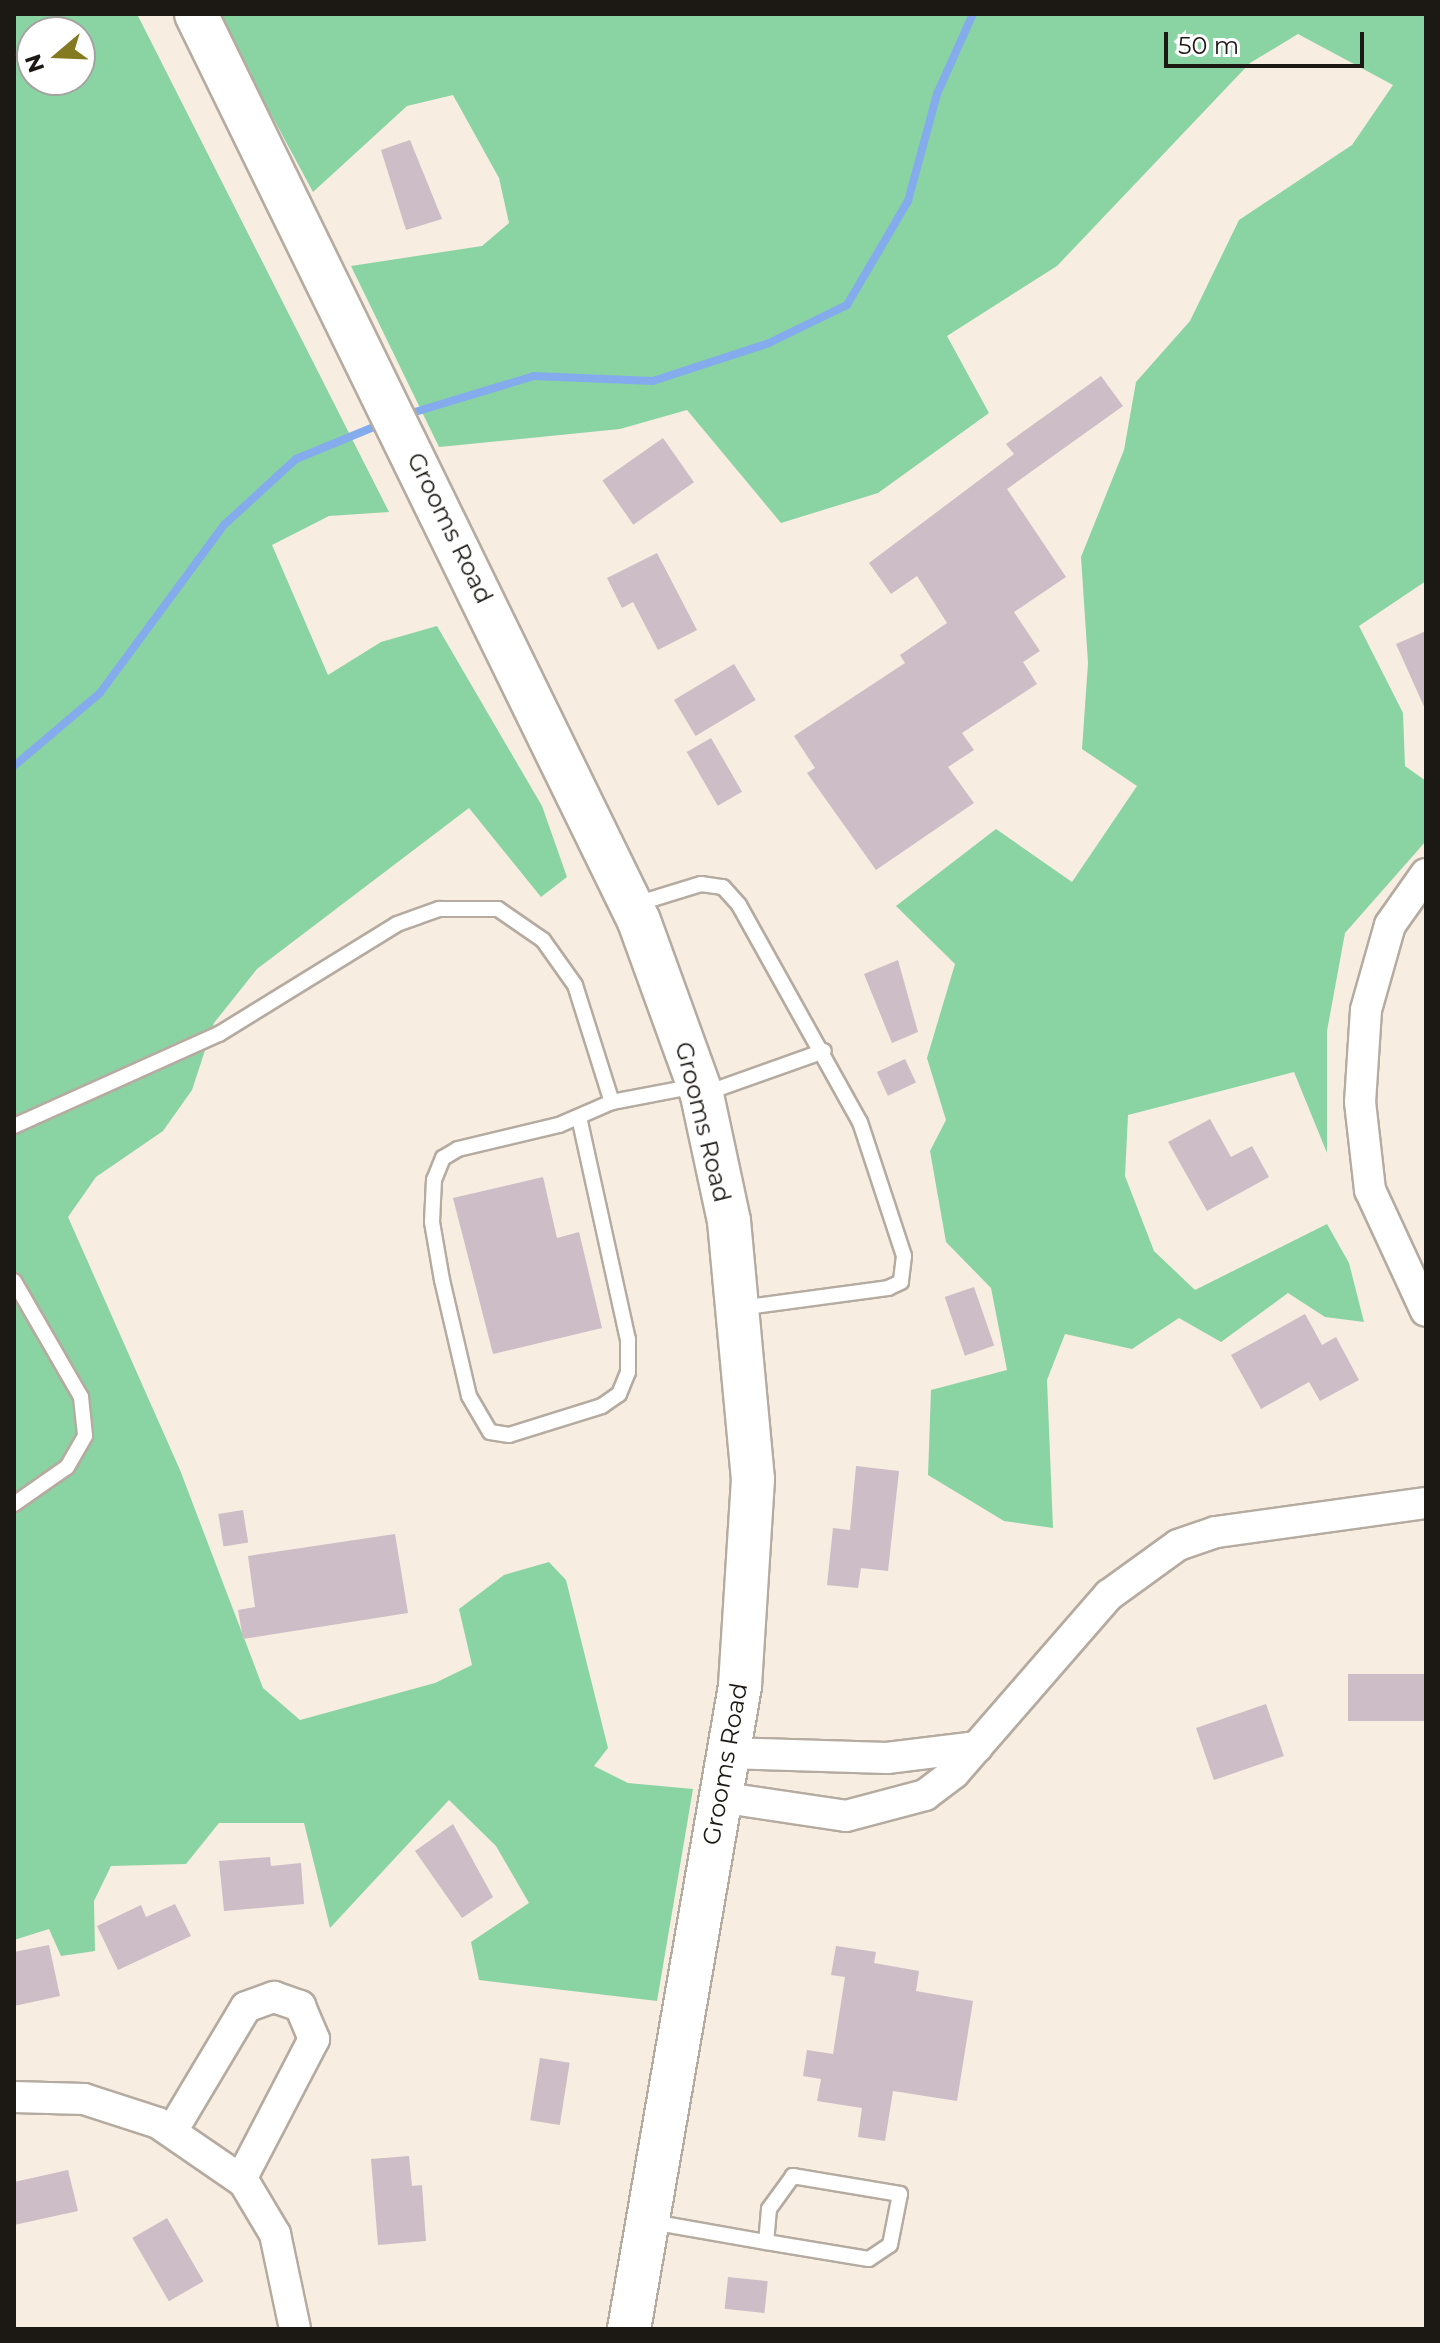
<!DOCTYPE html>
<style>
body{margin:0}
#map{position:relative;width:1440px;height:2343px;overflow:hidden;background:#f8ede1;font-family:Montserrat,sans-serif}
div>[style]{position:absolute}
.forest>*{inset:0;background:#8ad4a3}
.stream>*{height:8px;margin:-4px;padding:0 4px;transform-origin:4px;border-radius:4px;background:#84acec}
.building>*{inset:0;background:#ccbdc6;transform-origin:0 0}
.roads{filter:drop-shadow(2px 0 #b5aba0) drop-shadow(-2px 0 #b5aba0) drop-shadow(0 2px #b5aba0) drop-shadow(0 -2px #b5aba0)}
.lane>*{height:14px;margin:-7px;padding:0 7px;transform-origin:7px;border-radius:7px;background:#fff}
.street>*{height:30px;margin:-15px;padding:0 15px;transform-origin:15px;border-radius:15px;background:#fff}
.secondary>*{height:42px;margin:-21px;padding:0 21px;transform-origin:21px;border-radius:21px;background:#fff}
span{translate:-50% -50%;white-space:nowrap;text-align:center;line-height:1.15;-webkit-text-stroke:6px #fff;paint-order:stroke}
.street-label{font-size:24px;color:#1c1814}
.frame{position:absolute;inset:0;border:16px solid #1c1814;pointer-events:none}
.north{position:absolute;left:16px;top:16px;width:80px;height:80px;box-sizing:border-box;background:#fff;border:2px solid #a4a3a1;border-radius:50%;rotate:251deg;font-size:22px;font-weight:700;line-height:32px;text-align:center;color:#1c1814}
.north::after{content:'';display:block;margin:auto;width:28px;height:36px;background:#847b21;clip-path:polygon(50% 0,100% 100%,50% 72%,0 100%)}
.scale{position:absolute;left:1164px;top:32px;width:200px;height:36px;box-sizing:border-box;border:4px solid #1c1814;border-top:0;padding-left:10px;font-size:24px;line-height:28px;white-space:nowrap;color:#1c1814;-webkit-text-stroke:6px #fff;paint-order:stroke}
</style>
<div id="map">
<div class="forest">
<i style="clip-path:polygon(evenodd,14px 14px,137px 14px,389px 512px,329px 516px,272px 545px,328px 675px,381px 642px,437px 626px,542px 806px,567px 877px,541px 897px,469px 808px,257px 969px,214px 1023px,192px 1090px,163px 1131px,96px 1177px,68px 1217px,180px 1470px,263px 1688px,300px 1720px,435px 1683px,472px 1665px,459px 1609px,504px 1575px,549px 1562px,566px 1580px,608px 1748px,594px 1766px,628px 1783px,693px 1789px,657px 2001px,479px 1980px,471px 1942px,529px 1903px,496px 1846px,449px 1800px,330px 1928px,304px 1823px,219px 1823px,186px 1864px,111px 1866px,94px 1901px,95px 1951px,61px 1956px,49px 1929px,14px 1940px,14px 14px,32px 32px,80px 32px,80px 80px,32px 80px,32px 32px)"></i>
<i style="clip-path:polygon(217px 14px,1426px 14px,1426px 581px,1359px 626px,1403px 713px,1405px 766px,1426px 781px,1426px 841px,1345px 933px,1327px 1031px,1327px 1153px,1294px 1072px,1128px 1115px,1125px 1176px,1154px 1251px,1195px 1290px,1327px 1224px,1349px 1263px,1364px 1322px,1325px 1317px,1288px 1293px,1221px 1342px,1179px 1318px,1132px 1349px,1065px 1334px,1047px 1380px,1053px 1528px,1004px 1521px,928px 1475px,931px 1390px,1007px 1370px,991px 1288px,946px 1242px,930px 1151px,946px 1120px,927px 1058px,955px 964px,896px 906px,996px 829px,1072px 882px,1137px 786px,1082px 749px,1088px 663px,1081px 557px,1124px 450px,1136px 382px,1190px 321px,1239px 220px,1352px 145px,1393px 85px,1298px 34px,1250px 63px,1057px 266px,947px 336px,989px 413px,878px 493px,781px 523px,687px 410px,620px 429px,439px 447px,351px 266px,482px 246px,509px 223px,499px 178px,453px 95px,407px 106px,313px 192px)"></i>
</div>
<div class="stream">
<i style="left:405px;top:415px;width:135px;rotate:-16.8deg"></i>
<i style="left:534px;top:376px;width:119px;rotate:2.4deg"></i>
<i style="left:653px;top:381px;width:122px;rotate:-18.1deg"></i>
<i style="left:769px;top:343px;width:87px;rotate:-26deg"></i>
<i style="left:847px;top:305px;width:121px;rotate:-59.6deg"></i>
<i style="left:908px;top:201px;width:111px;rotate:-74.8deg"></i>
<i style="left:937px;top:94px;width:88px;rotate:-65.8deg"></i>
<i style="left:14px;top:766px;width:113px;rotate:-40.3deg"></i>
<i style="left:100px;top:693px;width:209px;rotate:-53.6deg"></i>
<i style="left:224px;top:525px;width:98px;rotate:-42.5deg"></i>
<i style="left:296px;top:459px;width:92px;rotate:-22.4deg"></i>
</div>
<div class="building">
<i style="clip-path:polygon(410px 140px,442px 219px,406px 230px,381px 150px)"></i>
<i style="clip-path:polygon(1101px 376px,1123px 406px,1007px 489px,1066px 577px,1014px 612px,1040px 651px,1023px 662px,1037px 684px,962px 733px,974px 750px,948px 767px,974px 803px,876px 870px,807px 773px,815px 768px,794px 736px,905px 663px,900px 655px,947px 623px,917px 576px,891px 594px,869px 563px,1014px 454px,1006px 444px)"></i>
<i style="left:663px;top:438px;width:54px;height:74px;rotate:55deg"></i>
<i style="clip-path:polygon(657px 553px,697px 630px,658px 650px,633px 602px,622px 608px,607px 578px)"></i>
<i style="clip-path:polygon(1426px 631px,1426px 711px,1396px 644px)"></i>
<i style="left:734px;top:664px;width:42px;height:70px;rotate:59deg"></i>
<i style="left:711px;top:738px;width:62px;height:28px;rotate:60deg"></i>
<i style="clip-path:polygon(898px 960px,918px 1032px,892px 1043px,864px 974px)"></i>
<i style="left:905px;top:1059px;width:26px;height:31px;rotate:65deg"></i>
<i style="clip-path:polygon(1210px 1119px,1231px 1157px,1252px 1146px,1269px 1177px,1207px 1211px,1168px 1142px)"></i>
<i style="clip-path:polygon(543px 1177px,557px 1238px,579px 1232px,602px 1328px,493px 1354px,453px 1198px)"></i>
<i style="left:974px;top:1287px;width:62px;height:31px;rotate:71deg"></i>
<i style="clip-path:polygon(1305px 1314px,1322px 1345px,1336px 1337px,1359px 1380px,1320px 1401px,1309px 1382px,1261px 1409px,1231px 1355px)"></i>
<i style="clip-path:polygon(856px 1466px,899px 1471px,888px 1571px,861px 1568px,858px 1588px,827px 1585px,833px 1528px,850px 1530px)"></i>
<i style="left:243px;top:1510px;width:33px;height:25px;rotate:81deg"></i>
<i style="clip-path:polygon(395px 1534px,408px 1613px,243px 1639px,238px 1610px,255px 1607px,248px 1556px)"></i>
<i style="left:1426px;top:1674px;width:47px;height:78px;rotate:90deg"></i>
<i style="left:1266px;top:1704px;width:55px;height:74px;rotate:71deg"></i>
<i style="clip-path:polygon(453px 1824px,493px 1897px,462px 1918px,415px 1851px)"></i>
<i style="clip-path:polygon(270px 1857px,271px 1866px,301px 1863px,304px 1904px,224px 1911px,219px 1861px)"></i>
<i style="clip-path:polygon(175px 1904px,191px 1936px,118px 1970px,97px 1926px,141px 1905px,146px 1917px)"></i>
<i style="clip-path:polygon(49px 1945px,60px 1996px,14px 2006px,14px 1952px)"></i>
<i style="clip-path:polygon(836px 1946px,876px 1952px,874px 1963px,919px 1971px,916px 1991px,973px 2001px,957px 2101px,893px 2091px,885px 2141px,858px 2137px,862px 2108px,817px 2101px,821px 2079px,803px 2076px,807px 2050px,833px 2054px,845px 1977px,831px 1975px)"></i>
<i style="left:540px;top:2058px;width:30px;height:63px;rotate:9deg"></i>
<i style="clip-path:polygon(409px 2156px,412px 2186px,422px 2185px,426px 2241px,378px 2245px,371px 2159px)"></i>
<i style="clip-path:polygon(68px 2170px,78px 2211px,14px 2225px,14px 2182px)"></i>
<i style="left:167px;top:2218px;width:73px;height:40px;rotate:60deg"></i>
<i style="left:728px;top:2277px;width:40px;height:32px;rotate:6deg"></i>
</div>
<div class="roads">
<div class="lane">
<i style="left:636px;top:904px;width:68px;rotate:-17.1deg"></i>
<i style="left:701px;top:884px;width:22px;rotate:8deg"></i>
<i style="left:723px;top:887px;width:24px;rotate:48deg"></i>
<i style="left:739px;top:905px;width:248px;rotate:60.9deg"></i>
<i style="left:860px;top:1122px;width:141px;rotate:71.8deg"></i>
<i style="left:904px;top:1256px;width:26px;rotate:97deg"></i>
<i style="left:901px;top:1282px;width:14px;rotate:155deg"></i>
<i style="left:888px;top:1288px;width:149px;rotate:172.3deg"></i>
<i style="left:706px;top:1093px;width:125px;rotate:-19.6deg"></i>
<i style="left:579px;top:1117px;width:227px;rotate:77.6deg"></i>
<i style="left:628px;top:1339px;width:33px;rotate:90deg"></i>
<i style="left:628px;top:1372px;width:24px;rotate:112deg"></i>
<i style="left:619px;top:1394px;width:21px;rotate:145deg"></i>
<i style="left:602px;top:1406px;width:97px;rotate:162.7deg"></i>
<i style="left:509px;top:1435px;width:19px;rotate:-171deg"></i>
<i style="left:490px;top:1432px;width:42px;rotate:-120.3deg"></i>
<i style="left:469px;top:1396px;width:119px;rotate:-103.1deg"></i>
<i style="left:442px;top:1280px;width:59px;rotate:-99.8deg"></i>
<i style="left:432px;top:1222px;width:42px;rotate:-87.3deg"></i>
<i style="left:434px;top:1180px;width:24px;rotate:-68deg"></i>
<i style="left:443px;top:1158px;width:17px;rotate:-31deg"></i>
<i style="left:458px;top:1149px;width:104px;rotate:-13.4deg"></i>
<i style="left:559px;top:1125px;width:58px;rotate:-23.5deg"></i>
<i style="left:14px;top:1126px;width:225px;rotate:-24.2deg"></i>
<i style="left:219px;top:1034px;width:209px;rotate:-31.7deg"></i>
<i style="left:397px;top:924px;width:45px;rotate:-19.7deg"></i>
<i style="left:439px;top:909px;width:59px"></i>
<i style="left:498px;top:909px;width:55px;rotate:34.6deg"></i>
<i style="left:543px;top:940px;width:55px;rotate:54.6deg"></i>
<i style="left:575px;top:985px;width:123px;rotate:72.5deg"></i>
<i style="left:612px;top:1102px;width:86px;rotate:-10.8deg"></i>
<i style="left:14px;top:1281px;width:134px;rotate:60deg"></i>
<i style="left:81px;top:1397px;width:39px;rotate:84deg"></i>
<i style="left:85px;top:1436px;width:36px;rotate:120deg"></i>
<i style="left:67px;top:1467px;width:65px;rotate:145.1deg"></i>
<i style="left:652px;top:2222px;width:116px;rotate:10deg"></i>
<i style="left:766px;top:2242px;width:104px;rotate:9.4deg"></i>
<i style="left:869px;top:2259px;width:25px;rotate:-34deg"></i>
<i style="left:890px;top:2245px;width:52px;rotate:-78.9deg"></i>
<i style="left:900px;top:2194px;width:109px;rotate:-170.5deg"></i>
<i style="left:793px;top:2176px;width:41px;rotate:126deg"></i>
<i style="left:769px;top:2209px;width:33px;rotate:95deg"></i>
</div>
<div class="street">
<i style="left:1426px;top:874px;width:62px;rotate:125.2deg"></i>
<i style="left:1390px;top:925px;width:88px;rotate:105.8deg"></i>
<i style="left:1366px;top:1010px;width:92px;rotate:93.7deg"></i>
<i style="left:1360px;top:1102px;width:89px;rotate:83.5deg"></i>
<i style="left:1370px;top:1190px;width:133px;rotate:65.2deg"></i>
<i style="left:727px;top:1753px;width:160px;rotate:1.8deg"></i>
<i style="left:887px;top:1758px;width:91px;rotate:-7deg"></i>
<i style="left:719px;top:1797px;width:128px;rotate:8.5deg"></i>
<i style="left:846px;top:1816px;width:82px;rotate:-14.9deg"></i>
<i style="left:925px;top:1795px;width:36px;rotate:-37deg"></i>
<i style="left:954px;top:1773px;width:236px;rotate:-49deg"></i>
<i style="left:1109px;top:1595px;width:85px;rotate:-35.9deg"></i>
<i style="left:1178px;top:1545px;width:40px;rotate:-18.9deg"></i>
<i style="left:1216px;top:1532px;width:212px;rotate:-7.9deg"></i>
<i style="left:14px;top:2097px;width:70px;rotate:1.6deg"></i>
<i style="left:84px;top:2099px;width:78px;rotate:18deg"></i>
<i style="left:158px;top:2123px;width:104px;rotate:34.5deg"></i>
<i style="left:244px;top:2182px;width:61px;rotate:59.2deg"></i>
<i style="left:275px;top:2234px;width:97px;rotate:78.1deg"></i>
<i style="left:172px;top:2131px;width:144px;rotate:-59.2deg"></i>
<i style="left:246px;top:2007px;width:30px;rotate:-20deg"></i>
<i style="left:274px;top:1997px;width:28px;rotate:19deg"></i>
<i style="left:300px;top:2006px;width:36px;rotate:67deg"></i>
<i style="left:314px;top:2039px;width:158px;rotate:117.5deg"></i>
</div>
<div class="secondary">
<i style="left:196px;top:14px;width:1009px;rotate:63.97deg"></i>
<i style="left:639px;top:921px;width:185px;rotate:70.1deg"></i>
<i style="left:702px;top:1095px;width:129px;rotate:77.9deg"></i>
<i style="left:729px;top:1221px;width:259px;rotate:84.7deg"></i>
<i style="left:753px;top:1479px;width:207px;rotate:93.6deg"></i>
<i style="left:740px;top:1686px;width:653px;rotate:99.79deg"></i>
</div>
</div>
<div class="street-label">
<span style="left:450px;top:528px;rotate:64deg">Grooms Road</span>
<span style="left:703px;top:1122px;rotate:76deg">Grooms Road</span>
<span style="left:725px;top:1764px;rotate:-80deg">Grooms Road</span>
</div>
<div class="frame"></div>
<div class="north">N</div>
<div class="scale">50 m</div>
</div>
